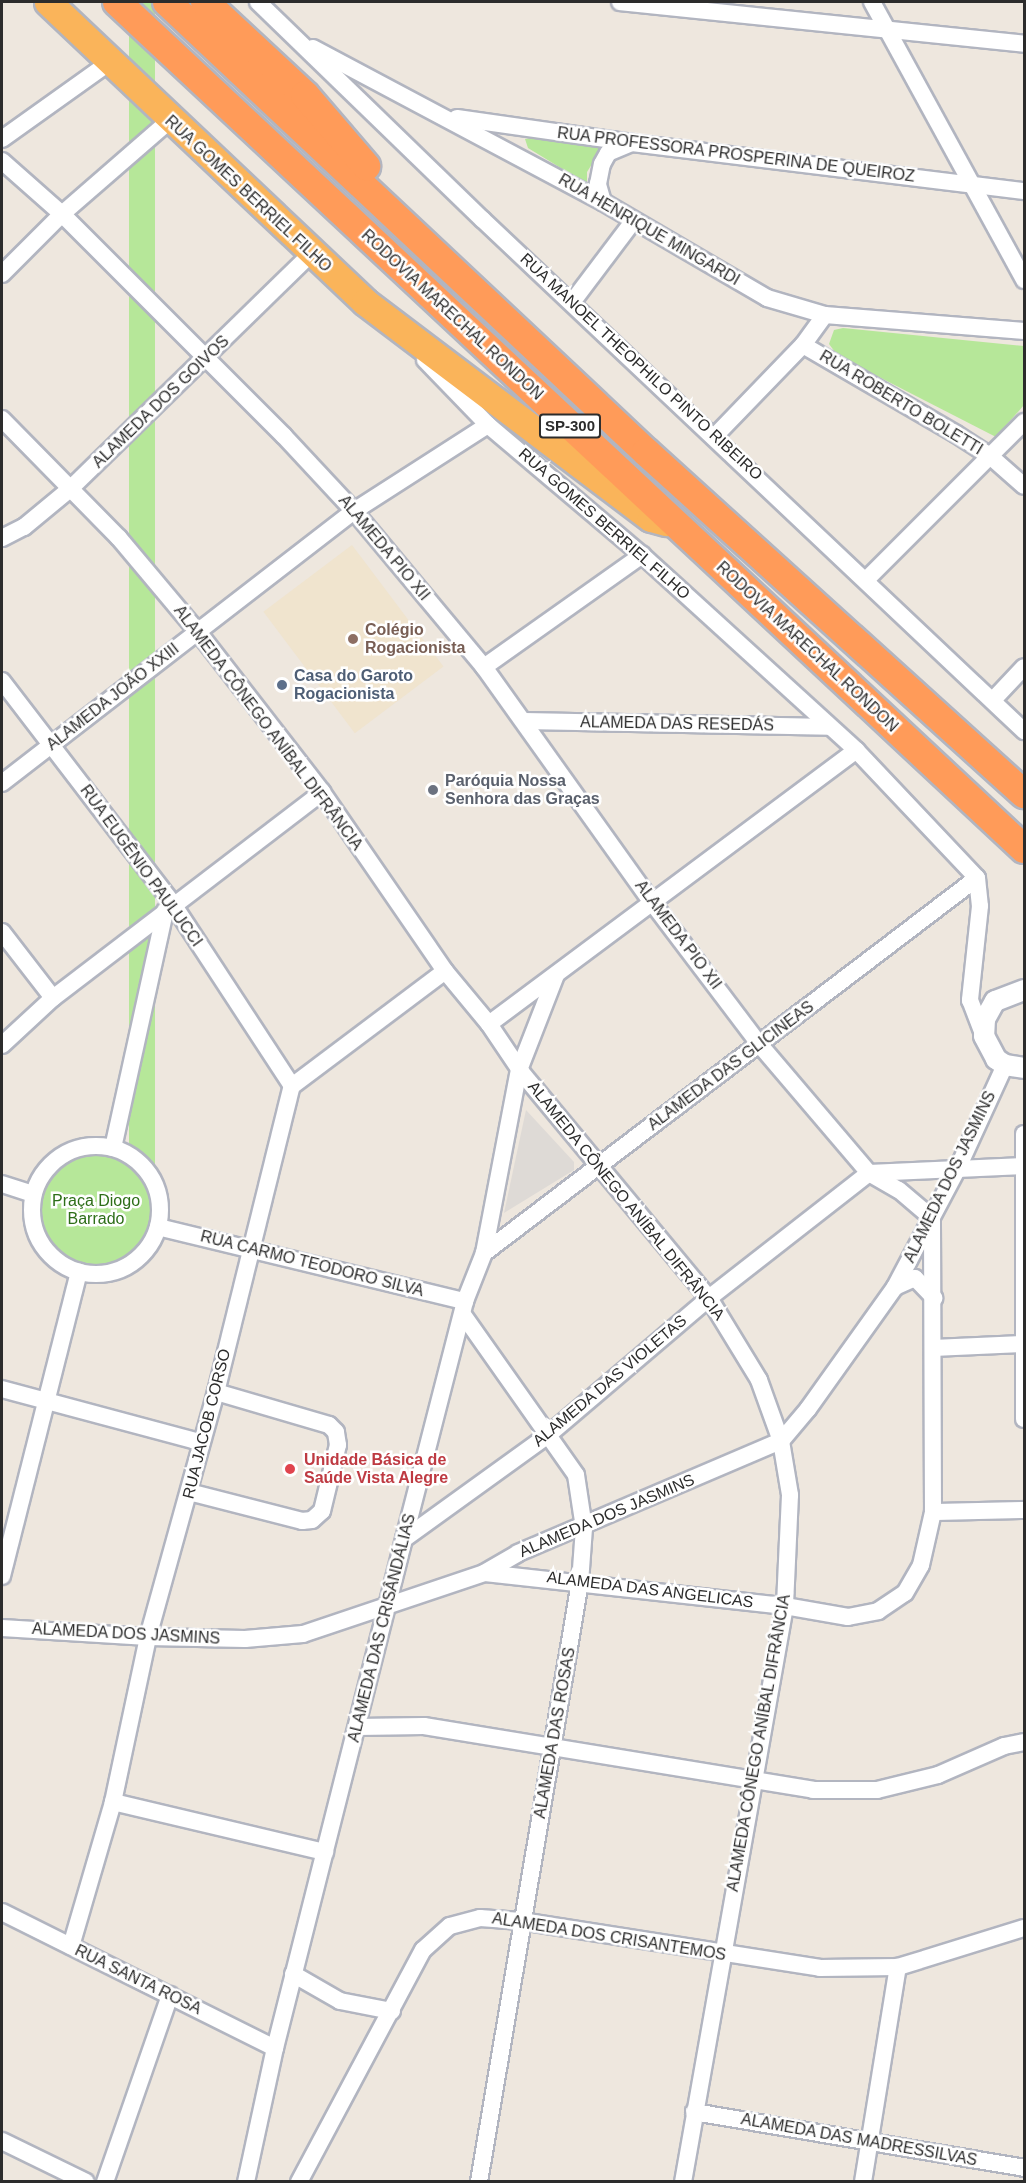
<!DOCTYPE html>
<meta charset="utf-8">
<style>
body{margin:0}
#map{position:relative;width:1026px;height:2183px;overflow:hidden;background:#eee7de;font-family:Arial,sans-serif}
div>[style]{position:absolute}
.education>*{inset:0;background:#f0e4ce;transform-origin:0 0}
.green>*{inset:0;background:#b6e799;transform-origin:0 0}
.round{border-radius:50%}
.plaza>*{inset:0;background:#dedad6}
.roads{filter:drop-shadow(2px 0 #b2b5c0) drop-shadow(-2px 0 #b2b5c0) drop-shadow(0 2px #b2b5c0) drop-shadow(0 -2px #b2b5c0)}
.minor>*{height:16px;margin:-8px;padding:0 8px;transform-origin:8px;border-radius:8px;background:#fff}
.minor>.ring{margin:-8px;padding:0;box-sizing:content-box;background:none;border:16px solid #fff;border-radius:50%}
.tertiary>*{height:20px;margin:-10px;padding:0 10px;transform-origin:10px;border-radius:10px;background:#fff}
.trunk>*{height:27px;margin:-13.5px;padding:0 13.5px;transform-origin:13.5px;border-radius:13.5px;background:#fab45a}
.motorway>*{height:28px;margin:-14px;padding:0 14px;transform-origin:14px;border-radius:14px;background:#ff9b59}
.dots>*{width:16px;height:16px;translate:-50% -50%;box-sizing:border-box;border:3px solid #fff;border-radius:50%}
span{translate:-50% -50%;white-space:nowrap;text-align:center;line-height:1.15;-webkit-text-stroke:5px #fff;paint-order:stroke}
.shield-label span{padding:2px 4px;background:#fff;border:2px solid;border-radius:4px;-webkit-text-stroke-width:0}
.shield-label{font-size:15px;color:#2c2c2c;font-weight:700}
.street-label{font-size:16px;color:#2c2c2c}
.education-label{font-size:16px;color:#785e54;font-weight:700}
.left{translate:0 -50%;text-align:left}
.service-label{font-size:16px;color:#4e5e75;font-weight:700}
.worship-label{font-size:16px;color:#5b616d;font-weight:700}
.park-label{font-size:16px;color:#2d6e18}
.health-label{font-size:16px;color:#be3a42;font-weight:700}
.frame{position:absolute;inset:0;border:3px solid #2c2c2c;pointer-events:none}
</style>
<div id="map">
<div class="education">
<i style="left:352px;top:545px;width:152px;height:111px;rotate:53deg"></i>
</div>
<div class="green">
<i style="left:129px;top:2px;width:26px;height:1223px"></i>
<i style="clip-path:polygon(537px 137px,602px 148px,587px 172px,587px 184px,528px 148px,525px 139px)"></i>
<i style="clip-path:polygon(843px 328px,1024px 346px,1024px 405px,996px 437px,838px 356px,829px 344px,834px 330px)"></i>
<i class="round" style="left:35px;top:1149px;width:122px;height:122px"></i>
</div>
<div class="plaza">
<i style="clip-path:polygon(526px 1110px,574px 1162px,574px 1170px,504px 1213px)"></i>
</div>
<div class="roads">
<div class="minor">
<i style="left:258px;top:2px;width:312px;rotate:44.1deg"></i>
<i style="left:482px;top:219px;width:746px;rotate:43.37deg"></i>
<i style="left:620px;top:2px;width:406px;rotate:5.9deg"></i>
<i style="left:872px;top:2px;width:317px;rotate:61.3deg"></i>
<i style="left:313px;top:48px;width:328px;rotate:28deg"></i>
<i style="left:603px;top:202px;width:190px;rotate:30.3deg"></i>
<i style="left:767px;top:298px;width:60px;rotate:16.3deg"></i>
<i style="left:825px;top:315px;width:200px;rotate:4.6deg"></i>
<i style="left:457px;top:118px;width:177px;rotate:8.1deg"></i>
<i style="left:632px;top:143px;width:395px;rotate:7deg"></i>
<i style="left:2px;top:139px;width:133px;rotate:-35.5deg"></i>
<i style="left:2px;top:161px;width:80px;rotate:41.5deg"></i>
<i style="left:62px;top:214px;width:314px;rotate:45deg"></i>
<i style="left:284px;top:436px;width:103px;rotate:47deg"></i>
<i style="left:354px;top:511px;width:203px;rotate:50.2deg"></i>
<i style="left:484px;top:667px;width:292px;rotate:54.5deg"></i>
<i style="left:654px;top:905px;width:176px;rotate:52.9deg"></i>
<i style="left:760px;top:1045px;width:168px;rotate:49.6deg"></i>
<i style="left:869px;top:1173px;width:34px;rotate:30deg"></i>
<i style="left:899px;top:1190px;width:43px;rotate:40.3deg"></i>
<i style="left:603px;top:202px;width:19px;rotate:-106deg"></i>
<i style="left:598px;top:184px;width:20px;rotate:-79deg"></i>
<i style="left:602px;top:164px;width:13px;rotate:-61deg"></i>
<i style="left:608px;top:153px;width:26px;rotate:-23deg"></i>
<i style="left:2px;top:274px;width:85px;rotate:-45deg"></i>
<i style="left:62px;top:214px;width:142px;rotate:-41deg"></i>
<i style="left:573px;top:301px;width:101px;rotate:-53deg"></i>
<i style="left:803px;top:345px;width:177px;rotate:30.2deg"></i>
<i style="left:956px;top:434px;width:40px;rotate:32.9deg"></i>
<i style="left:990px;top:456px;width:45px;rotate:41.4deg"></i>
<i style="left:425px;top:360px;width:91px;rotate:45.9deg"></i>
<i style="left:488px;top:425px;width:202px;rotate:40.2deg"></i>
<i style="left:642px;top:555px;width:290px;rotate:42.3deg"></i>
<i style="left:856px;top:750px;width:176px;rotate:46.6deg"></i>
<i style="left:977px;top:878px;width:28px;rotate:84deg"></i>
<i style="left:980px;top:906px;width:95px;rotate:96.1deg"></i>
<i style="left:970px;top:1000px;width:39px;rotate:69deg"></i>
<i style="left:2px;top:419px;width:167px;rotate:45.5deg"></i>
<i style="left:119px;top:538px;width:123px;rotate:50deg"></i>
<i style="left:198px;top:632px;width:202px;rotate:52.2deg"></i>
<i style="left:322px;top:792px;width:217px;rotate:55.5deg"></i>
<i style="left:445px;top:971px;width:69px;rotate:50.3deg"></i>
<i style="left:489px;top:1024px;width:59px;rotate:56deg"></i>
<i style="left:522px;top:1073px;width:293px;rotate:50.3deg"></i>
<i style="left:709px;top:1298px;width:96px;rotate:58.6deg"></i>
<i style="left:759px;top:1380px;width:65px;rotate:70.2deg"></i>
<i style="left:781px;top:1441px;width:55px;rotate:80.5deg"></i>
<i style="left:790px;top:1495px;width:111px;rotate:92.6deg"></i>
<i style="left:785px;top:1606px;width:585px;rotate:100.04deg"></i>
<i style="left:715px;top:436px;width:127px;rotate:-46deg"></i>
<i style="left:803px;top:345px;width:37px;rotate:-54deg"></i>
<i style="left:2px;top:538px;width:25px;rotate:-27deg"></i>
<i style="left:24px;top:527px;width:60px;rotate:-39.6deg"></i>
<i style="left:70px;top:489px;width:337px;rotate:-44.3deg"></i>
<i style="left:867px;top:579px;width:222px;rotate:-45deg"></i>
<i style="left:484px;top:667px;width:194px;rotate:-35.3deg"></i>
<i style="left:2px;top:681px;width:281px;rotate:52.5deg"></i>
<i style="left:173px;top:904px;width:217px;rotate:56.8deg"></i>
<i style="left:993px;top:700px;width:45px;rotate:-46.8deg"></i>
<i style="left:524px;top:721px;width:306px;rotate:1.1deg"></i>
<i style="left:2px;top:783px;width:445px;rotate:-37.7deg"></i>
<i style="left:354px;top:511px;width:159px;rotate:-32.7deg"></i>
<i style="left:2px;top:932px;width:83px;rotate:52.3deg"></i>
<i style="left:489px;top:1024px;width:458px;rotate:-36.7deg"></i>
<i style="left:2px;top:1045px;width:69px;rotate:-42.7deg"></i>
<i style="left:53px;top:998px;width:339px;rotate:-37.4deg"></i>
<i style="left:1024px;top:1134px;width:28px;rotate:90deg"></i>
<i class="ring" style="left:32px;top:1146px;width:112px;height:112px"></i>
<i style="left:113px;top:1148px;width:243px;rotate:-77.6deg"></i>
<i style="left:869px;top:1173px;width:155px;rotate:-2.6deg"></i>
<i style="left:1024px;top:1175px;width:244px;rotate:90deg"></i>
<i style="left:2px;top:1184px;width:33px;rotate:18deg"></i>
<i style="left:158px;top:1227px;width:316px;rotate:13.6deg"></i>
<i style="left:484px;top:1253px;width:619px;rotate:-37.26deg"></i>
<i style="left:895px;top:1287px;width:22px;rotate:-24deg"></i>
<i style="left:915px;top:1278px;width:28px;rotate:46deg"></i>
<i style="left:464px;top:1316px;width:194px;rotate:54.8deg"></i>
<i style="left:576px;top:1475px;width:54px;rotate:81.4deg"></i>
<i style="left:584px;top:1528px;width:54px;rotate:94.2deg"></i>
<i style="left:580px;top:1582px;width:608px;rotate:99.56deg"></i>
<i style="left:933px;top:1348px;width:89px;rotate:-2.6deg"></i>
<i style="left:2px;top:1389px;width:205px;rotate:15deg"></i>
<i style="left:189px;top:1492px;width:117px;rotate:14.4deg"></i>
<i style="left:302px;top:1521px;width:10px;rotate:-6deg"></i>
<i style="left:312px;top:1520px;width:13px;rotate:-42deg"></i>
<i style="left:322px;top:1511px;width:68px;rotate:-76.4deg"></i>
<i style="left:338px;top:1445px;width:13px;rotate:-99deg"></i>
<i style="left:336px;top:1432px;width:10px;rotate:-135deg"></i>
<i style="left:329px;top:1425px;width:118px;rotate:-163.7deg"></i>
<i style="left:933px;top:1512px;width:91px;rotate:-1.3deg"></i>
<i style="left:404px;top:1539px;width:176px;rotate:-35.8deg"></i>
<i style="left:547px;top:1436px;width:213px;rotate:-40.4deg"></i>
<i style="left:709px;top:1298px;width:203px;rotate:-38deg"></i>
<i style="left:485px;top:1573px;width:302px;rotate:6.3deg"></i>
<i style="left:785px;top:1606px;width:64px;rotate:9.9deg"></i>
<i style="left:848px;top:1617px;width:31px;rotate:-11deg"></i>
<i style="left:878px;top:1611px;width:32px;rotate:-34deg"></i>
<i style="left:905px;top:1593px;width:32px;rotate:-60deg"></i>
<i style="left:921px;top:1565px;width:54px;rotate:-77.2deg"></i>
<i style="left:933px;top:1512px;width:292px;rotate:-90.2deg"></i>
<i style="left:2px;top:1576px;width:314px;rotate:-75.8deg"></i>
<i style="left:2px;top:1628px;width:146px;rotate:3.5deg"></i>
<i style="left:148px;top:1637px;width:97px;rotate:1.2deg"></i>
<i style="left:245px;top:1639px;width:58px;rotate:-4.9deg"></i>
<i style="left:303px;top:1634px;width:191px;rotate:-18.6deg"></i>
<i style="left:484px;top:1573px;width:39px;rotate:-30deg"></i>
<i style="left:518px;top:1553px;width:286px;rotate:-23.1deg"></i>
<i style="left:781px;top:1441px;width:42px;rotate:-49.8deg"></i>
<i style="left:808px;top:1409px;width:150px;rotate:-54.5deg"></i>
<i style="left:895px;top:1287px;width:132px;rotate:-62.1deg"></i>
<i style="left:957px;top:1170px;width:115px;rotate:-65.4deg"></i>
<i style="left:358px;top:1727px;width:66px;rotate:-0.9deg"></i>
<i style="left:424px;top:1726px;width:394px;rotate:9.3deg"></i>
<i style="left:813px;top:1790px;width:64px"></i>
<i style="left:877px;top:1790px;width:63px;rotate:-13.8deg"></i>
<i style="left:938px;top:1775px;width:72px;rotate:-23.7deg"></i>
<i style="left:1004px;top:1746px;width:20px;rotate:-11deg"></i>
<i style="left:113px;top:1802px;width:218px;rotate:13.3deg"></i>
<i style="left:2px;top:1912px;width:305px;rotate:26.5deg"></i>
<i style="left:71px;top:1946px;width:150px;rotate:-73.7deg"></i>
<i style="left:113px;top:1802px;width:169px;rotate:-78deg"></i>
<i style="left:148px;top:1637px;width:254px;rotate:-74.5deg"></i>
<i style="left:216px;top:1392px;width:315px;rotate:-76.1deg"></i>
<i style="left:292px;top:1086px;width:191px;rotate:-36.9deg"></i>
<i style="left:293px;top:1974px;width:54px;rotate:29.9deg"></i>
<i style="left:340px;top:2001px;width:53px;rotate:10.9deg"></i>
<i style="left:694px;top:2112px;width:335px;rotate:9.6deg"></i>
<i style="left:2px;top:2141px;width:93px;rotate:26deg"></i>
<i style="left:105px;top:2182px;width:198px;rotate:-70.8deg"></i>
<i style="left:246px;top:2182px;width:137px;rotate:-77.8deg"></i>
<i style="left:275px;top:2048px;width:525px;rotate:-75.78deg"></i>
<i style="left:404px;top:1539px;width:246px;rotate:-75.6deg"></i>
<i style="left:465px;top:1301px;width:52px;rotate:-68.4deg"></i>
<i style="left:484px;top:1253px;width:186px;rotate:-79.2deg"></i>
<i style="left:519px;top:1070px;width:102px;rotate:-68.7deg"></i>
<i style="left:299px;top:2182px;width:263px;rotate:-61.9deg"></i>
<i style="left:423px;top:1950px;width:36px;rotate:-42deg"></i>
<i style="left:450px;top:1926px;width:31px;rotate:-15deg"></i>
<i style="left:480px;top:1918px;width:41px;rotate:4.2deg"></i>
<i style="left:521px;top:1921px;width:303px;rotate:8.9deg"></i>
<i style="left:820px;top:1968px;width:78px;rotate:-0.7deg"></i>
<i style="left:898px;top:1967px;width:132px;rotate:-17.2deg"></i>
<i style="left:863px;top:2182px;width:218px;rotate:-80.8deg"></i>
</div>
<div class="tertiary">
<i style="left:1024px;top:990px;width:31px;rotate:159deg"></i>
<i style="left:995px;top:1001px;width:21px;rotate:119deg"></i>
<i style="left:985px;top:1019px;width:17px;rotate:93deg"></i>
<i style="left:984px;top:1036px;width:26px;rotate:62deg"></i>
<i style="left:996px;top:1059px;width:11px;rotate:34deg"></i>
<i style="left:1005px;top:1065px;width:19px;rotate:9deg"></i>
</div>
<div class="trunk">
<i style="left:48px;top:2px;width:436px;rotate:43.4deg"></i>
<i style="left:365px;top:302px;width:358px;rotate:37.1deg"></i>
<i style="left:651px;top:518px;width:16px;rotate:15deg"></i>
</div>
<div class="motorway">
<i style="left:117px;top:2px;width:1241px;rotate:43.04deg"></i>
<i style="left:167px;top:2px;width:657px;rotate:43.21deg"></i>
<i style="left:646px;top:452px;width:510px;rotate:42.14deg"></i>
<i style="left:205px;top:2px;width:137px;rotate:42.9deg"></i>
<i style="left:305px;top:95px;width:94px;rotate:49.3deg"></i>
</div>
</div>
<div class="dots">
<i style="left:353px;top:639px;background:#8d6e63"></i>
<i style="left:282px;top:685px;background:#5c6f8a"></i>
<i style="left:433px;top:790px;background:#6b7280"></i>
<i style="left:290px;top:1469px;background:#e0444e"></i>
</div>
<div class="shield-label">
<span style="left:570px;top:426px">SP-300</span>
</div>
<div class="street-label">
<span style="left:736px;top:155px;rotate:7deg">RUA PROFESSORA PROSPERINA DE QUEIROZ</span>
<span style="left:248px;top:194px;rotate:43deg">RUA GOMES BERRIEL FILHO</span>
<span style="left:649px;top:230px;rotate:30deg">RUA HENRIQUE MINGARDI</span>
<span style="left:452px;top:315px;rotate:43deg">RODOVIA MARECHAL RONDON</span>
<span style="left:641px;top:367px;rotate:43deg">RUA MANOEL THEOPHILO PINTO RIBEIRO</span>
<span style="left:161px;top:402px;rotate:-44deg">ALAMEDA DOS GOIVOS</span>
<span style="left:901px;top:403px;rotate:31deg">RUA ROBERTO BOLETTI</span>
<span style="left:604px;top:524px;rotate:41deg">RUA GOMES BERRIEL FILHO</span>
<span style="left:384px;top:548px;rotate:50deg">ALAMEDA PIO XII</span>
<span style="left:807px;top:647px;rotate:43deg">RODOVIA MARECHAL RONDON</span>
<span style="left:113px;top:697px;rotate:-38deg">ALAMEDA JOÃO XXIII</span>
<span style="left:677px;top:724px;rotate:1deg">ALAMEDA DAS RESEDÁS</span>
<span style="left:268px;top:728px;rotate:53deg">ALAMEDA CÔNEGO ANÍBAL DIFRÂNCIA</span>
<span style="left:141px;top:866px;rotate:54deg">RUA EUGÊNIO PAULUCCI</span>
<span style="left:678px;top:935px;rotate:53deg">ALAMEDA PIO XII</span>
<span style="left:731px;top:1066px;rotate:-37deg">ALAMEDA DAS GLICINEAS</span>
<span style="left:950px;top:1177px;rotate:-64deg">ALAMEDA DOS JASMINS</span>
<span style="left:626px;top:1201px;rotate:51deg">ALAMEDA CÔNEGO ANÍBAL DIFRÂNCIA</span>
<span style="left:312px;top:1264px;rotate:14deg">RUA CARMO TEODORO SILVA</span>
<span style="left:610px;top:1381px;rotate:-40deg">ALAMEDA DAS VIOLETAS</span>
<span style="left:207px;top:1424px;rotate:-76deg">RUA JACOB CORSO</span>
<span style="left:607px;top:1516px;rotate:-23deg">ALAMEDA DOS JASMINS</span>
<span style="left:650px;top:1590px;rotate:7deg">ALAMEDA DAS ANGELICAS</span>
<span style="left:382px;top:1628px;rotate:-76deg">ALAMEDA DAS CRISÂNDÁLIAS</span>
<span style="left:126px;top:1634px;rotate:3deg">ALAMEDA DOS JASMINS</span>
<span style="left:555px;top:1733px;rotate:-80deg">ALAMEDA DAS ROSAS</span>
<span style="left:759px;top:1743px;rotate:-80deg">ALAMEDA CÔNEGO ANÍBAL DIFRÂNCIA</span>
<span style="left:609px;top:1937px;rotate:9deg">ALAMEDA DOS CRISANTEMOS</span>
<span style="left:138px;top:1980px;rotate:26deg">RUA SANTA ROSA</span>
<span style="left:859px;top:2140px;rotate:10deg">ALAMEDA DAS MADRESSILVAS</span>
</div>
<div class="education-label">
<span class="left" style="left:365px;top:639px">Colégio<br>Rogacionista</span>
</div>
<div class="service-label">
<span class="left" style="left:294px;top:685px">Casa do Garoto<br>Rogacionista</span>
</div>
<div class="worship-label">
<span class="left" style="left:445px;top:790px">Paróquia Nossa<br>Senhora das Graças</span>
</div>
<div class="park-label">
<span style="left:96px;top:1210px">Praça Diogo<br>Barrado</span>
</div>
<div class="health-label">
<span class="left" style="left:304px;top:1469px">Unidade Básica de<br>Saúde Vista Alegre</span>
</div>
<div class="frame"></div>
</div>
